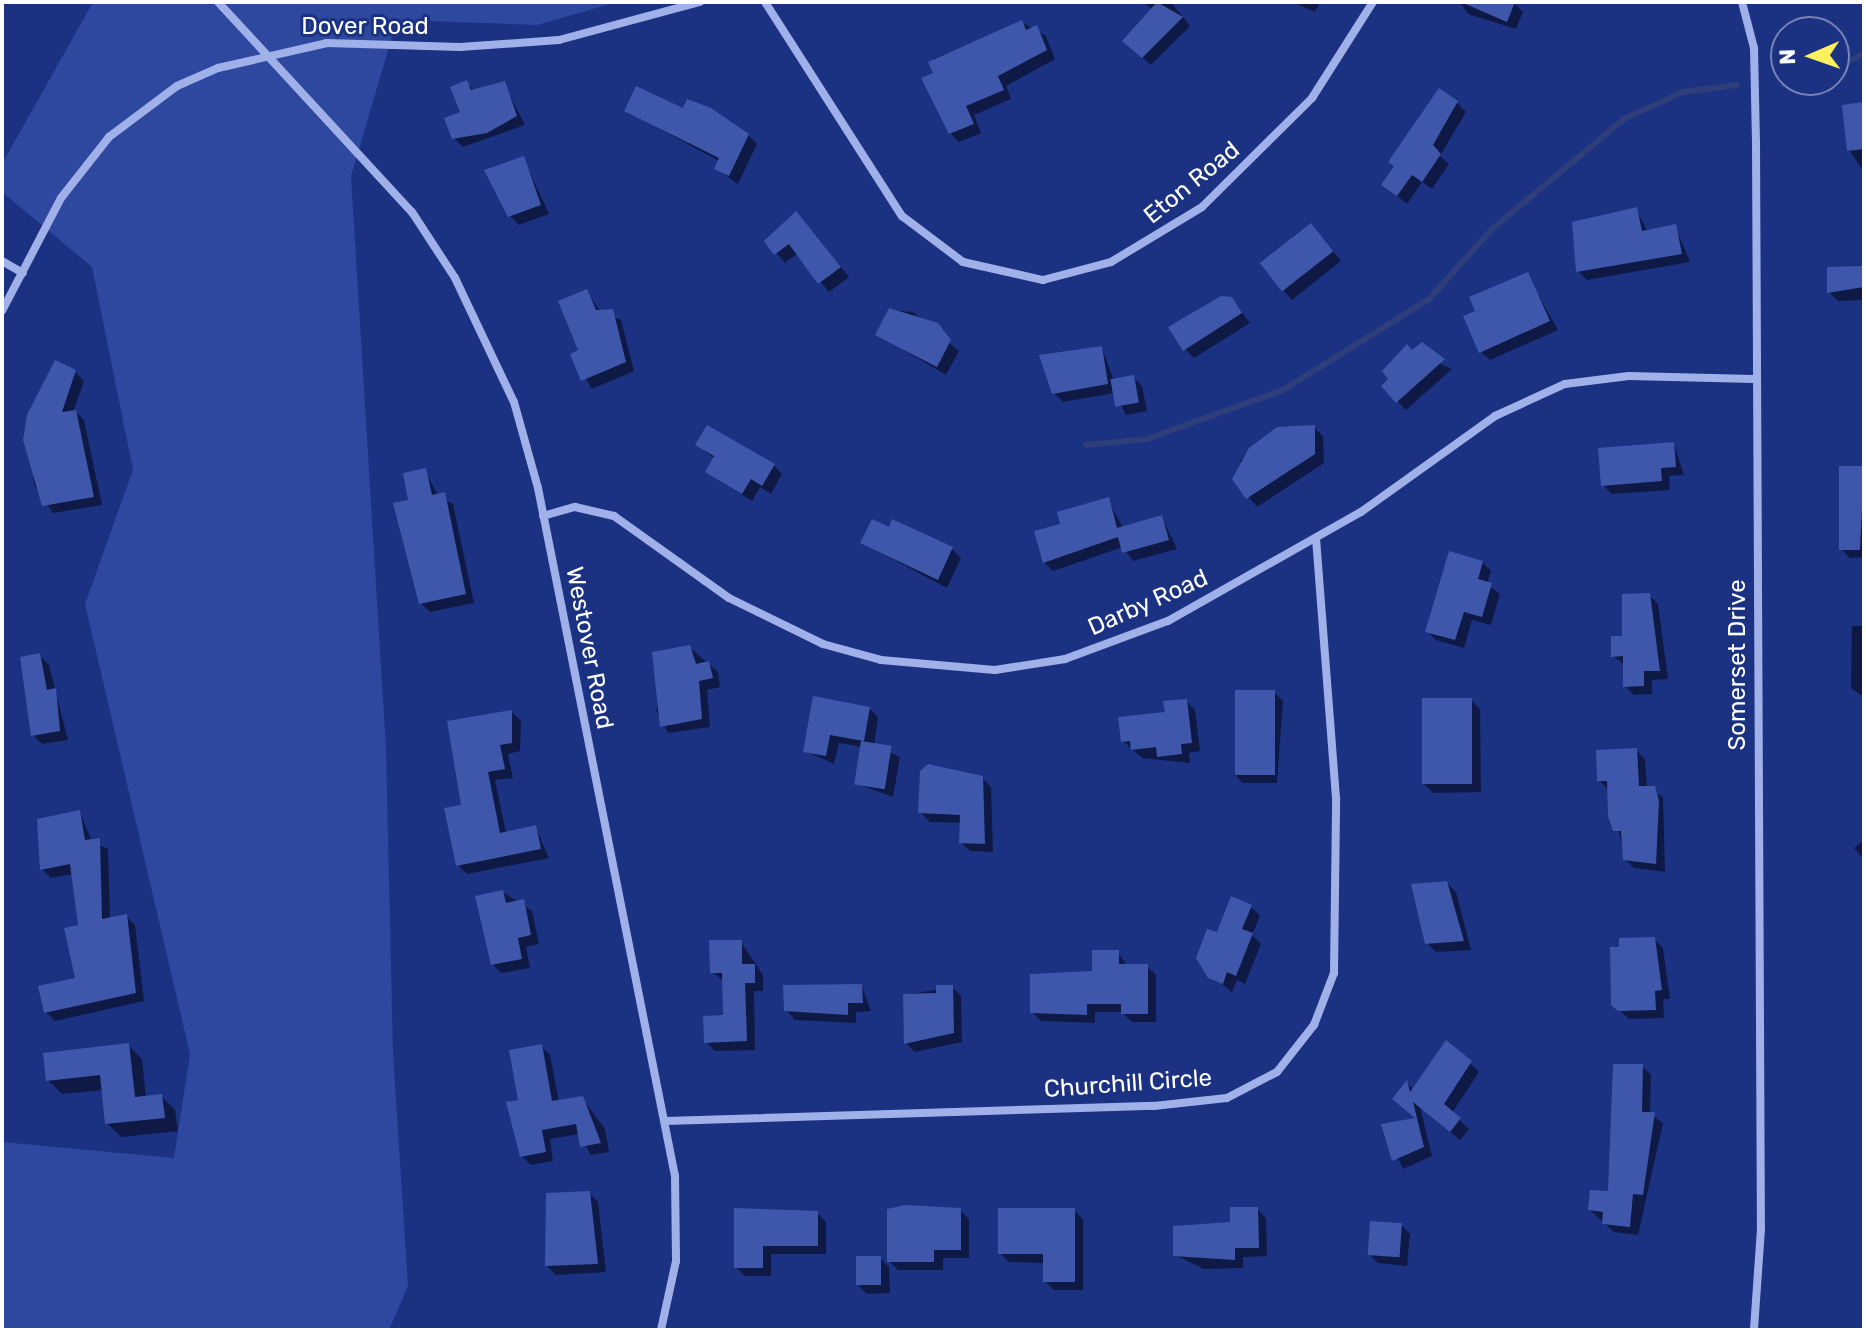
<!DOCTYPE html>
<style>
body{margin:0}
#map{position:relative;width:1866px;height:1332px;overflow:hidden;background:#1b3182;font-family:Rubik,sans-serif}
div>[style]{position:absolute}
.green>*{inset:0;background:#2e48a0}
.shadow>*{inset:0;background:#0007;transform-origin:0 0}
.stream>*{height:6px;margin:-3px;padding:0 3px;transform-origin:3px;border-radius:3px;background:#2e3e7a}
.building>*{inset:0;background:#3f57aa;transform-origin:0 0}
.street>*{height:8px;margin:-4px;padding:0 4px;transform-origin:4px;border-radius:4px;background:#a0b1ea}
span{translate:-50% -50%;white-space:nowrap;text-align:center;line-height:1.15;-webkit-text-stroke:6px #1b3182;paint-order:stroke}
.street-label{font-size:24px;color:#fff}
.frame{position:absolute;inset:0;border:4px solid #fff;pointer-events:none}
.north{position:absolute;left:1770px;top:16px;width:80px;height:80px;box-sizing:border-box;background:#1b3182;border:2px solid #7683b4;border-radius:50%;rotate:268deg;font-size:22px;font-weight:700;line-height:32px;text-align:center;color:#fff}
.north::after{content:'';display:block;margin:auto;width:28px;height:36px;background:#fcf15c;clip-path:polygon(50% 0,100% 100%,50% 72%,0 100%)}
</style>
<div id="map">
<div class="green">
<i style="clip-path:polygon(93px 2px,617px 2px,537px 25px,397px 20px,351px 176px,386px 749px,393px 1053px,408px 1286px,389px 1330px,2px 1330px,2px 1142px,174px 1158px,190px 1054px,85px 604px,133px 470px,92px 267px,2px 192px,2px 164px)"></i>
</div>
<div class="shadow">
<i style="clip-path:polygon(1143px 2px,1171px 2px,1190px 26px,1151px 65px,1133px 49px,1153px 10px)"></i>
<i style="clip-path:polygon(1293px 2px,1320px 2px,1315px 12px)"></i>
<i style="clip-path:polygon(1460px 2px,1513px 2px,1523px 12px,1516px 29px,1468px 14px)"></i>
<i style="clip-path:polygon(1021px 22px,1046px 36px,1055px 59px,1006px 86px,1011px 99px,974px 115px,981px 133px,959px 142px,950px 133px,933px 59px)"></i>
<i style="clip-path:polygon(467px 83px,475px 91px,504px 84px,525px 125px,463px 147px,454px 138px)"></i>
<i style="clip-path:polygon(1457px 103px,1466px 112px,1440px 156px,1449px 164px,1432px 189px,1422px 182px,1407px 204px,1384px 185px)"></i>
<i style="clip-path:polygon(1864px 104px,1864px 172px,1849px 150px)"></i>
<i style="clip-path:polygon(627px 111px,748px 135px,757px 144px,738px 184px,716px 168px,719px 161px)"></i>
<i style="clip-path:polygon(523px 158px,549px 214px,519px 225px,510px 216px)"></i>
<i style="clip-path:polygon(1636px 210px,1648px 232px,1675px 226px,1690px 262px,1587px 280px,1578px 271px)"></i>
<i style="clip-path:polygon(805px 223px,849px 277px,829px 292px,798px 253px,785px 263px,766px 241px)"></i>
<i style="clip-path:polygon(1319px 234px,1341px 261px,1292px 300px,1284px 291px)"></i>
<i style="clip-path:polygon(1864px 268px,1864px 300px,1838px 301px,1829px 292px)"></i>
<i style="clip-path:polygon(1527px 275px,1558px 330px,1490px 360px,1481px 352px,1478px 312px)"></i>
<i style="clip-path:polygon(586px 291px,600px 311px,621px 320px,634px 371px,592px 389px,572px 355px,581px 351px)"></i>
<i style="clip-path:polygon(1231px 299px,1250px 323px,1194px 358px,1185px 349px)"></i>
<i style="clip-path:polygon(890px 310px,913px 312px,959px 351px,946px 375px,877px 334px)"></i>
<i style="clip-path:polygon(1102px 348px,1114px 381px,1133px 377px,1142px 386px,1147px 411px,1126px 415px,1115px 393px,1063px 402px,1054px 393px,1042px 356px)"></i>
<i style="clip-path:polygon(1413px 352px,1452px 369px,1406px 410px,1397px 401px)"></i>
<i style="clip-path:polygon(75px 372px,84px 381px,74px 410px,84px 420px,102px 505px,53px 513px,34px 485px,29px 415px)"></i>
<i style="clip-path:polygon(1314px 427px,1323px 436px,1324px 463px,1257px 507px,1234px 479px,1245px 468px,1240px 461px,1278px 429px)"></i>
<i style="clip-path:polygon(1674px 444px,1684px 475px,1669px 476px,1670px 490px,1612px 494px,1603px 485px)"></i>
<i style="clip-path:polygon(698px 445px,774px 465px,782px 474px,771px 494px,760px 487px,752px 501px,707px 472px,715px 459px)"></i>
<i style="clip-path:polygon(1841px 468px,1864px 468px,1864px 557px,1850px 558px,1841px 549px)"></i>
<i style="clip-path:polygon(425px 470px,438px 496px,453px 504px,474px 603px,430px 612px,421px 603px,411px 501px)"></i>
<i style="clip-path:polygon(1108px 500px,1123px 528px,1162px 517px,1177px 549px,1133px 561px,1123px 547px,1053px 571px,1044px 562px,1063px 525px)"></i>
<i style="clip-path:polygon(862px 543px,952px 549px,961px 558px,947px 588px)"></i>
<i style="clip-path:polygon(1482px 562px,1491px 571px,1487px 584px,1500px 594px,1491px 625px,1472px 620px,1464px 648px,1436px 640px,1427px 631px)"></i>
<i style="clip-path:polygon(1649px 595px,1658px 604px,1668px 679px,1652px 680px,1652px 694px,1634px 695px,1625px 686px,1625px 665px,1613px 656px)"></i>
<i style="clip-path:polygon(1852px 626px,1864px 626px,1864px 697px,1851px 688px)"></i>
<i style="clip-path:polygon(689px 647px,718px 672px,720px 687px,707px 690px,710px 727px,668px 733px,656px 710px)"></i>
<i style="clip-path:polygon(40px 656px,49px 665px,68px 740px,42px 744px,33px 735px)"></i>
<i style="clip-path:polygon(1274px 692px,1283px 701px,1277px 783px,1243px 783px,1234px 774px)"></i>
<i style="clip-path:polygon(1471px 700px,1480px 709px,1481px 792px,1433px 793px,1424px 784px)"></i>
<i style="clip-path:polygon(1186px 701px,1195px 710px,1200px 751px,1189px 753px,1190px 763px,1142px 758px,1123px 741px)"></i>
<i style="clip-path:polygon(869px 708px,878px 717px,874px 745px,900px 757px,893px 797px,855px 783px,862px 747px,839px 743px,834px 764px,805px 751px)"></i>
<i style="clip-path:polygon(512px 712px,521px 721px,520px 751px,508px 754px,513px 778px,495px 780px,506px 833px,536px 828px,549px 858px,467px 874px,458px 865px,463px 806px)"></i>
<i style="clip-path:polygon(1636px 750px,1645px 759px,1647px 788px,1663px 797px,1665px 872px,1634px 868px,1625px 859px,1610px 791px,1599px 780px)"></i>
<i style="clip-path:polygon(982px 778px,991px 787px,993px 852px,970px 851px,961px 842px,962px 823px,930px 822px,920px 812px)"></i>
<i style="clip-path:polygon(80px 812px,92px 842px,108px 849px,110px 920px,126px 916px,135px 925px,144px 1001px,55px 1021px,46px 1012px,78px 979px,80px 926px,73px 874px,51px 878px,42px 869px)"></i>
<i style="clip-path:polygon(1864px 840px,1864px 859px,1854px 848px)"></i>
<i style="clip-path:polygon(1447px 883px,1456px 892px,1471px 950px,1436px 952px,1427px 943px)"></i>
<i style="clip-path:polygon(503px 892px,532px 911px,539px 944px,526px 947px,530px 968px,501px 973px,492px 964px)"></i>
<i style="clip-path:polygon(1251px 907px,1260px 916px,1252px 935px,1261px 944px,1245px 984px,1237px 980px,1232px 992px,1203px 969px,1218px 935px)"></i>
<i style="clip-path:polygon(1654px 939px,1663px 948px,1670px 999px,1663px 999px,1664px 1018px,1629px 1019px,1613px 1004px)"></i>
<i style="clip-path:polygon(741px 942px,763px 975px,763px 991px,754px 991px,755px 1050px,715px 1051px,706px 1042px,725px 1017px,724px 981px,712px 972px)"></i>
<i style="clip-path:polygon(1118px 952px,1127px 966px,1147px 966px,1156px 975px,1156px 1022px,1132px 1022px,1122px 1012px,1095px 1012px,1095px 1023px,1041px 1021px,1032px 1012px)"></i>
<i style="clip-path:polygon(862px 986px,871px 1011px,856px 1012px,856px 1023px,795px 1020px,786px 1010px)"></i>
<i style="clip-path:polygon(952px 987px,961px 996px,962px 1042px,915px 1052px,906px 1043px,905px 995px)"></i>
<i style="clip-path:polygon(128px 1045px,142px 1059px,146px 1098px,161px 1096px,175px 1110px,178px 1131px,121px 1137px,107px 1123px,103px 1090px,62px 1094px,48px 1080px)"></i>
<i style="clip-path:polygon(541px 1046px,550px 1055px,559px 1102px,582px 1098px,605px 1129px,609px 1152px,591px 1155px,579px 1134px,550px 1139px,553px 1161px,531px 1165px,522px 1156px,520px 1102px)"></i>
<i style="clip-path:polygon(1470px 1063px,1479px 1072px,1452px 1113px,1469px 1129px,1460px 1140px,1420px 1107px,1432px 1156px,1403px 1169px,1384px 1126px,1418px 1119px,1403px 1107px,1407px 1083px,1414px 1090px)"></i>
<i style="clip-path:polygon(1642px 1066px,1651px 1075px,1650px 1114px,1663px 1123px,1638px 1235px,1614px 1232px,1590px 1210px,1610px 1194px)"></i>
<i style="clip-path:polygon(589px 1193px,598px 1202px,606px 1272px,556px 1275px,547px 1266px)"></i>
<i style="left:1862px;top:1194px;width:2px;height:52px"></i>
<i style="clip-path:polygon(1257px 1209px,1266px 1218px,1267px 1256px,1243px 1257px,1243px 1268px,1204px 1269px,1175px 1255px)"></i>
<i style="clip-path:polygon(736px 1210px,817px 1213px,826px 1222px,826px 1254px,771px 1254px,771px 1276px,745px 1276px,736px 1267px)"></i>
<i style="clip-path:polygon(960px 1210px,969px 1219px,969px 1258px,943px 1258px,943px 1270px,898px 1270px,889px 1261px)"></i>
<i style="clip-path:polygon(1074px 1210px,1083px 1219px,1083px 1290px,1054px 1290px,1045px 1281px,1045px 1263px,1009px 1262px,1000px 1253px)"></i>
<i style="clip-path:polygon(1401px 1225px,1410px 1234px,1407px 1266px,1378px 1263px,1369px 1254px)"></i>
<i style="clip-path:polygon(880px 1258px,889px 1267px,890px 1293px,867px 1294px,858px 1285px)"></i>
</div>
<div class="stream">
<i style="left:1834px;top:68px;width:33px;rotate:-25deg"></i>
<i style="left:1784px;top:85px;width:15px;rotate:-20deg"></i>
<i style="left:1086px;top:445px;width:61px;rotate:-5.6deg"></i>
<i style="left:1147px;top:439px;width:145px;rotate:-19.8deg"></i>
<i style="left:1283px;top:390px;width:172px;rotate:-31.9deg"></i>
<i style="left:1429px;top:299px;width:94px;rotate:-48deg"></i>
<i style="left:1492px;top:229px;width:172px;rotate:-39.8deg"></i>
<i style="left:1624px;top:119px;width:65px;rotate:-24.6deg"></i>
<i style="left:1683px;top:92px;width:54px;rotate:-7.4deg"></i>
</div>
<div class="building">
<i style="clip-path:polygon(1157px 2px,1183px 17px,1142px 58px,1122px 41px)"></i>
<i style="clip-path:polygon(1461px 2px,1515px 2px,1507px 22px)"></i>
<i style="clip-path:polygon(1022px 20px,1026px 30px,1037px 25px,1047px 50px,998px 76px,1004px 90px,966px 106px,974px 124px,949px 134px,921px 78px,933px 73px,928px 62px)"></i>
<i style="clip-path:polygon(467px 80px,471px 90px,505px 81px,517px 116px,487px 133px,452px 139px,444px 118px,460px 112px,450px 87px)"></i>
<i style="clip-path:polygon(636px 86px,683px 108px,687px 99px,711px 108px,749px 134px,729px 176px,714px 169px,719px 158px,624px 111px)"></i>
<i style="clip-path:polygon(1439px 88px,1458px 101px,1433px 145px,1441px 154px,1422px 182px,1412px 175px,1397px 196px,1381px 185px,1394px 166px,1388px 162px)"></i>
<i style="clip-path:polygon(1864px 102px,1864px 149px,1847px 151px,1842px 105px)"></i>
<i style="clip-path:polygon(524px 156px,541px 205px,508px 217px,484px 170px)"></i>
<i style="clip-path:polygon(1637px 207px,1642px 231px,1676px 224px,1682px 254px,1576px 272px,1572px 222px)"></i>
<i style="clip-path:polygon(796px 211px,841px 267px,818px 284px,789px 244px,774px 255px,764px 241px)"></i>
<i style="left:1311px;top:223px;width:36px;height:65px;rotate:52deg"></i>
<i style="clip-path:polygon(1864px 266px,1864px 287px,1827px 293px,1827px 267px)"></i>
<i style="clip-path:polygon(1528px 272px,1550px 321px,1479px 353px,1463px 316px,1475px 311px,1469px 297px)"></i>
<i style="clip-path:polygon(587px 289px,596px 310px,613px 309px,626px 362px,581px 381px,570px 354px,578px 350px,558px 301px)"></i>
<i style="clip-path:polygon(1221px 296px,1232px 297px,1242px 313px,1183px 351px,1168px 327px)"></i>
<i style="clip-path:polygon(889px 308px,938px 323px,951px 340px,937px 367px,875px 335px)"></i>
<i style="clip-path:polygon(1422px 342px,1445px 359px,1396px 403px,1381px 386px,1388px 379px,1382px 371px,1407px 344px,1412px 350px)"></i>
<i style="clip-path:polygon(1102px 346px,1108px 384px,1052px 394px,1039px 355px)"></i>
<i style="clip-path:polygon(55px 360px,76px 370px,62px 412px,76px 410px,94px 497px,42px 506px,23px 440px,27px 415px)"></i>
<i style="left:1134px;top:375px;width:28px;height:24px;rotate:80deg"></i>
<i style="clip-path:polygon(707px 425px,775px 464px,762px 486px,751px 479px,742px 494px,705px 472px,714px 456px,695px 445px)"></i>
<i style="clip-path:polygon(1315px 425px,1315px 454px,1246px 499px,1232px 479px,1249px 448px,1277px 427px)"></i>
<i style="clip-path:polygon(1674px 442px,1676px 467px,1661px 468px,1662px 481px,1601px 486px,1598px 448px)"></i>
<i style="clip-path:polygon(1839px 466px,1864px 466px,1860px 550px,1839px 550px)"></i>
<i style="clip-path:polygon(426px 468px,432px 495px,445px 492px,466px 594px,419px 604px,393px 503px,408px 500px,403px 473px)"></i>
<i style="clip-path:polygon(1109px 497px,1117px 528px,1162px 515px,1169px 540px,1122px 553px,1118px 537px,1043px 563px,1034px 531px,1060px 524px,1057px 512px)"></i>
<i style="clip-path:polygon(872px 519px,889px 527px,892px 519px,953px 547px,938px 580px,860px 543px)"></i>
<i style="clip-path:polygon(1449px 551px,1483px 561px,1478px 579px,1492px 583px,1482px 617px,1464px 612px,1455px 640px,1425px 632px)"></i>
<i style="clip-path:polygon(1650px 593px,1660px 671px,1644px 671px,1644px 686px,1623px 687px,1623px 656px,1611px 657px,1611px 636px,1622px 636px,1622px 594px)"></i>
<i style="clip-path:polygon(690px 645px,696px 664px,709px 661px,713px 678px,699px 681px,702px 719px,660px 727px,652px 652px)"></i>
<i style="clip-path:polygon(40px 653px,47px 690px,56px 688px,60px 731px,31px 736px,20px 657px)"></i>
<i style="left:1235px;top:690px;width:40px;height:85px"></i>
<i style="clip-path:polygon(813px 696px,870px 707px,864px 741px,830px 735px,826px 756px,803px 752px)"></i>
<i style="left:1422px;top:698px;width:50px;height:86px"></i>
<i style="clip-path:polygon(1187px 699px,1192px 743px,1181px 744px,1182px 754px,1157px 757px,1156px 747px,1131px 750px,1130px 741px,1121px 742px,1118px 717px,1165px 712px,1163px 701px)"></i>
<i style="clip-path:polygon(512px 710px,512px 743px,500px 745px,505px 769px,488px 772px,500px 833px,536px 825px,541px 849px,456px 866px,444px 808px,461px 805px,447px 721px)"></i>
<i style="left:861px;top:741px;width:31px;height:44px;rotate:9deg"></i>
<i style="clip-path:polygon(1637px 748px,1639px 786px,1655px 786px,1659px 801px,1656px 864px,1623px 860px,1621px 831px,1613px 831px,1608px 816px,1607px 781px,1597px 781px,1596px 750px)"></i>
<i style="clip-path:polygon(928px 764px,983px 776px,985px 844px,959px 843px,960px 815px,918px 813px,920px 771px)"></i>
<i style="clip-path:polygon(80px 810px,85px 840px,100px 838px,102px 919px,127px 914px,136px 993px,44px 1013px,38px 986px,75px 978px,64px 928px,78px 925px,70px 864px,40px 870px,37px 819px)"></i>
<i style="clip-path:polygon(1447px 881px,1464px 941px,1425px 944px,1411px 884px)"></i>
<i style="clip-path:polygon(503px 890px,506px 903px,524px 899px,531px 935px,518px 938px,522px 959px,491px 965px,475px 896px)"></i>
<i style="clip-path:polygon(1231px 896px,1252px 905px,1242px 929px,1253px 933px,1236px 976px,1227px 972px,1223px 984px,1208px 978px,1196px 958px,1207px 929px,1217px 932px)"></i>
<i style="clip-path:polygon(1655px 937px,1662px 990px,1655px 991px,1656px 1010px,1618px 1011px,1611px 1005px,1610px 947px,1619px 947px,1619px 938px)"></i>
<i style="clip-path:polygon(709px 940px,742px 940px,742px 964px,755px 964px,755px 983px,745px 983px,747px 1041px,704px 1043px,703px 1016px,723px 1015px,722px 973px,710px 973px)"></i>
<i style="clip-path:polygon(1092px 950px,1119px 950px,1119px 964px,1148px 964px,1148px 1014px,1121px 1014px,1121px 1004px,1087px 1004px,1087px 1015px,1030px 1013px,1030px 974px,1092px 971px)"></i>
<i style="clip-path:polygon(862px 984px,863px 1003px,848px 1003px,848px 1015px,784px 1011px,783px 985px)"></i>
<i style="clip-path:polygon(936px 985px,953px 985px,954px 1033px,904px 1044px,903px 994px,936px 993px)"></i>
<i style="clip-path:polygon(1446px 1040px,1472px 1061px,1444px 1104px,1461px 1118px,1450px 1132px,1413px 1102px,1424px 1147px,1392px 1161px,1381px 1124px,1415px 1118px,1392px 1099px,1407px 1080px,1410px 1092px)"></i>
<i style="clip-path:polygon(129px 1043px,135px 1097px,162px 1094px,165px 1118px,105px 1124px,100px 1075px,46px 1081px,43px 1053px)"></i>
<i style="clip-path:polygon(542px 1044px,552px 1101px,583px 1096px,601px 1143px,580px 1147px,576px 1124px,542px 1130px,546px 1152px,520px 1157px,506px 1102px,518px 1100px,509px 1050px)"></i>
<i style="clip-path:polygon(1613px 1064px,1643px 1064px,1642px 1112px,1655px 1112px,1643px 1195px,1633px 1194px,1630px 1227px,1602px 1224px,1603px 1212px,1588px 1210px,1590px 1190px,1608px 1191px)"></i>
<i style="clip-path:polygon(590px 1191px,598px 1264px,545px 1266px,546px 1193px)"></i>
<i style="clip-path:polygon(905px 1205px,961px 1208px,961px 1250px,934px 1250px,934px 1262px,887px 1262px,887px 1209px)"></i>
<i style="clip-path:polygon(1230px 1207px,1258px 1207px,1259px 1248px,1235px 1248px,1235px 1260px,1173px 1256px,1173px 1226px,1230px 1222px)"></i>
<i style="clip-path:polygon(734px 1208px,818px 1211px,818px 1246px,763px 1246px,763px 1268px,734px 1268px)"></i>
<i style="clip-path:polygon(998px 1208px,1075px 1208px,1075px 1282px,1043px 1282px,1043px 1254px,998px 1254px)"></i>
<i style="left:1370px;top:1221px;width:32px;height:34px;rotate:4deg"></i>
<i style="left:856px;top:1256px;width:25px;height:29px"></i>
</div>
<div class="street">
<i style="left:218px;top:2px;width:286px;rotate:47.3deg"></i>
<i style="left:412px;top:212px;width:79px;rotate:56.9deg"></i>
<i style="left:455px;top:278px;width:137px;rotate:64.6deg"></i>
<i style="left:514px;top:402px;width:89px;rotate:74.4deg"></i>
<i style="left:538px;top:488px;width:702px;rotate:78.74deg"></i>
<i style="left:675px;top:1176px;width:85px;rotate:89.3deg"></i>
<i style="left:676px;top:1261px;width:71px;rotate:102.3deg"></i>
<i style="left:765px;top:2px;width:254px;rotate:57.4deg"></i>
<i style="left:902px;top:216px;width:76px;rotate:37deg"></i>
<i style="left:963px;top:262px;width:82px;rotate:12.7deg"></i>
<i style="left:1043px;top:280px;width:70px;rotate:-14.8deg"></i>
<i style="left:1111px;top:262px;width:106px;rotate:-31.1deg"></i>
<i style="left:1202px;top:207px;width:155px;rotate:-44.7deg"></i>
<i style="left:1312px;top:98px;width:114px;rotate:-57.6deg"></i>
<i style="left:1742px;top:2px;width:48px;rotate:75.4deg"></i>
<i style="left:1754px;top:48px;width:94px;rotate:88.8deg"></i>
<i style="left:1756px;top:142px;width:1087px;rotate:89.74deg"></i>
<i style="left:1761px;top:1229px;width:101px;rotate:94deg"></i>
<i style="left:2px;top:261px;width:24px;rotate:30deg"></i>
<i style="left:2px;top:311px;width:127px;rotate:-62.4deg"></i>
<i style="left:61px;top:198px;width:78px;rotate:-51.8deg"></i>
<i style="left:109px;top:137px;width:85px;rotate:-36.9deg"></i>
<i style="left:177px;top:86px;width:45px;rotate:-23.7deg"></i>
<i style="left:218px;top:68px;width:112px;rotate:-12.9deg"></i>
<i style="left:327px;top:43px;width:133px;rotate:1.7deg"></i>
<i style="left:460px;top:47px;width:99px;rotate:-4deg"></i>
<i style="left:559px;top:40px;width:146px;rotate:-15.1deg"></i>
<i style="left:543px;top:516px;width:33px;rotate:-16deg"></i>
<i style="left:575px;top:507px;width:40px;rotate:13deg"></i>
<i style="left:614px;top:516px;width:141px;rotate:35.5deg"></i>
<i style="left:729px;top:598px;width:105px;rotate:26.1deg"></i>
<i style="left:823px;top:644px;width:60px;rotate:15.4deg"></i>
<i style="left:881px;top:660px;width:114px;rotate:5deg"></i>
<i style="left:995px;top:670px;width:71px;rotate:-8.9deg"></i>
<i style="left:1065px;top:659px;width:110px;rotate:-20.3deg"></i>
<i style="left:1168px;top:621px;width:222px;rotate:-29.5deg"></i>
<i style="left:1361px;top:512px;width:165px;rotate:-35.6deg"></i>
<i style="left:1495px;top:416px;width:77px;rotate:-24.6deg"></i>
<i style="left:1565px;top:384px;width:64px;rotate:-7.1deg"></i>
<i style="left:1629px;top:376px;width:125px;rotate:1.4deg"></i>
<i style="left:666px;top:1121px;width:488px;rotate:-1.8deg"></i>
<i style="left:1154px;top:1106px;width:73px;rotate:-6.3deg"></i>
<i style="left:1227px;top:1098px;width:56px;rotate:-27.5deg"></i>
<i style="left:1277px;top:1072px;width:60px;rotate:-51.8deg"></i>
<i style="left:1314px;top:1025px;width:56px;rotate:-69deg"></i>
<i style="left:1334px;top:973px;width:175px;rotate:-89.3deg"></i>
<i style="left:1336px;top:798px;width:260px;rotate:-94.4deg"></i>
</div>
<div class="street-label">
<span style="left:365px;top:27px">Dover Road</span>
<span style="left:1192px;top:183px;rotate:-39deg">Eton Road</span>
<span style="left:1148px;top:603px;rotate:-24deg">Darby Road</span>
<span style="left:589px;top:648px;rotate:79deg">Westover Road</span>
<span style="left:1738px;top:665px;rotate:-90deg">Somerset Drive</span>
<span style="left:1128px;top:1084px;rotate:-4deg">Churchill Circle</span>
</div>
<div class="frame"></div>
<div class="north">N</div>
</div>
